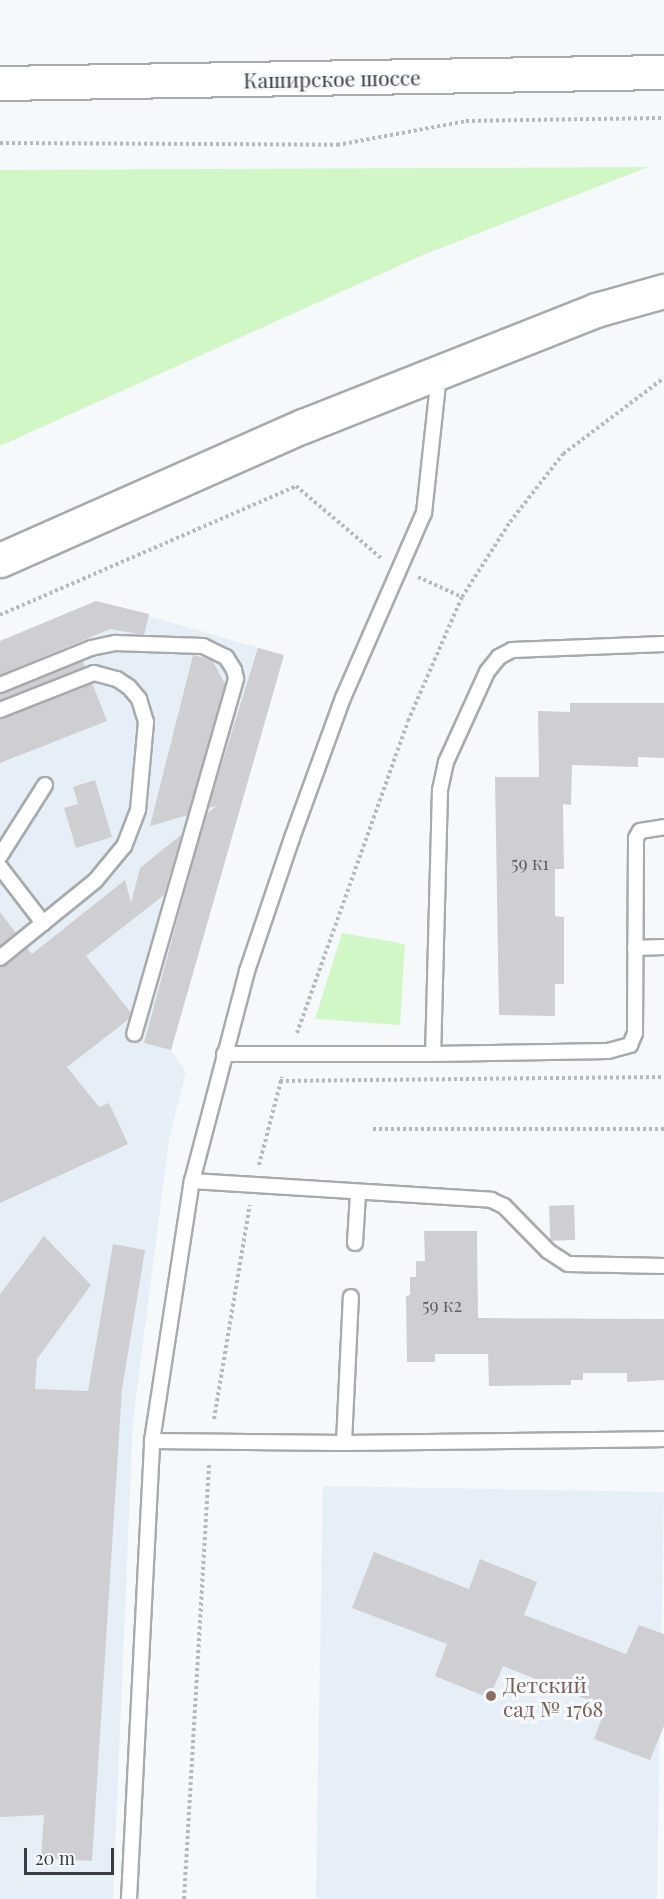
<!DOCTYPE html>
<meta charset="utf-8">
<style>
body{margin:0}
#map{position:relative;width:664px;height:1899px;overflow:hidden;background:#f6f9fc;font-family:"Playfair Display",serif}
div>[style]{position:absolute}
.built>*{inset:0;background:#e6eef7;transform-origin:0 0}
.green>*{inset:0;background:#d1f7c6}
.building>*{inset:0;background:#cfcfd3;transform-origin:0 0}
.path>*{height:4px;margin-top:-2px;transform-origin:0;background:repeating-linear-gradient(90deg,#b7babc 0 3px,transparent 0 6px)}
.roads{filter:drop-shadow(2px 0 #a7abad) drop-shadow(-2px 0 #a7abad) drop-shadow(0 2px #a7abad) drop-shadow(0 -2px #a7abad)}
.service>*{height:14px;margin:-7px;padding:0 7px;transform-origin:7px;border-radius:7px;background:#fff}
.secondary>*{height:33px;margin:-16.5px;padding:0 16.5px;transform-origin:16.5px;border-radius:16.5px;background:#fff}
.primary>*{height:33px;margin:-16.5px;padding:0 16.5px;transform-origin:16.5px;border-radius:16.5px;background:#fff}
.dots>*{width:16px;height:16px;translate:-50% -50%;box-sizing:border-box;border:3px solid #f6f9fc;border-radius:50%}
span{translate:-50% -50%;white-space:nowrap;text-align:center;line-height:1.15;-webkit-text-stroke:6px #f6f9fc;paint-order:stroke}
.number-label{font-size:18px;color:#5f6162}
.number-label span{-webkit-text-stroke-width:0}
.street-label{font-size:21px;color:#3a3c3d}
.education-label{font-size:21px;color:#785e54}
.left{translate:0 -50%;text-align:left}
.scale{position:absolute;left:24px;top:1848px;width:90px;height:27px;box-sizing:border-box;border:3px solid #3a3c3d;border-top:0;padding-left:8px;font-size:18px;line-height:21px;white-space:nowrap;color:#3a3c3d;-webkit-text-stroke:4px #f6f9fc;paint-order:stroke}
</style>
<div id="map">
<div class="built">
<i style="clip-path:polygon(96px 601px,284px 655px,171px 1050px,186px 1072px,169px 1139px,133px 1421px,113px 1899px,0 1899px,0 641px)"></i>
<i style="left:323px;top:1486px;width:341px;height:413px;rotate:1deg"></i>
</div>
<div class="green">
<i style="clip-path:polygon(648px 167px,423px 255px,0 446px,0 170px)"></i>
<i style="clip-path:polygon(342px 933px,405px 944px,400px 1025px,315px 1019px)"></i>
</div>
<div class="building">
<i style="clip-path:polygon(96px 601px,149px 614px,144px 635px,110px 629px,0 675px,0 641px)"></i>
<i style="clip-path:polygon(258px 648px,284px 655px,171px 1050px,144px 1043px,206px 814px,217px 806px,208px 808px)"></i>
<i style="clip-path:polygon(193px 655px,212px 660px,225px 684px,188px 815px,150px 826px)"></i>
<i style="clip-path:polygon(83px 661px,85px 667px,0 700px,0 694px)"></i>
<i style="clip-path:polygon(92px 683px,107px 721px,0 763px,0 719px)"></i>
<i style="clip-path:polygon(570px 703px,664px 703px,664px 758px,638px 757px,638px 767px,572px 765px,571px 805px,563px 804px,564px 869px,555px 869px,555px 916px,564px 917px,564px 984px,555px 984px,555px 1016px,499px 1015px,495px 777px,539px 777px,538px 711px,570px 712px)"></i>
<i style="clip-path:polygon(95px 780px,112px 837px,76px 848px,64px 808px,78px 804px,73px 787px)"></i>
<i style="clip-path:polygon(182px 834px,164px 895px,86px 956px,131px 1013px,129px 1019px,67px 1067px,99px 1107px,109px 1103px,128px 1144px,0 1203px,0 967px,27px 948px,32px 954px,125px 880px,131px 903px,140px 868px)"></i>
<i style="clip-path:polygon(0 912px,16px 933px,0 946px)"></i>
<i style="left:574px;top:1205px;width:35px;height:25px;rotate:88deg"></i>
<i style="clip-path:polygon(424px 1231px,477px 1231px,478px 1318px,664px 1319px,664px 1380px,627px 1382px,627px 1373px,583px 1373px,583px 1380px,571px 1380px,571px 1385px,489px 1386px,488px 1354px,435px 1354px,435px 1362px,407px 1362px,406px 1296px,410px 1295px,410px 1277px,416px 1277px,416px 1261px,425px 1261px)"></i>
<i style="clip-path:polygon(44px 1236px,91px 1285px,37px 1359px,35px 1389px,88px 1391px,113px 1244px,145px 1250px,122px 1389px,92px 1861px,41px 1858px,44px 1815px,0 1817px,0 1294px)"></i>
<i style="clip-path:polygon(374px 1552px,469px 1589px,480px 1559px,537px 1582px,524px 1615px,626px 1654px,639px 1625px,664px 1634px,664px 1726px,650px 1760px,594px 1739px,606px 1707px,503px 1666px,489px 1698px,435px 1676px,447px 1644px,352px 1608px)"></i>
</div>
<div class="path">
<i style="left:0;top:143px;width:337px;rotate:0.3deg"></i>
<i style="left:337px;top:145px;width:131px;rotate:-10.5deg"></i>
<i style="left:466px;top:121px;width:198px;rotate:-0.9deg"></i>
<i style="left:418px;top:577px;width:48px;rotate:24.4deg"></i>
<i style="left:462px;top:597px;width:89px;rotate:-57.4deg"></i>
<i style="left:510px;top:522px;width:86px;rotate:-52.1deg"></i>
<i style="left:563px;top:454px;width:126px;rotate:-37deg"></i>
<i style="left:0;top:615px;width:323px;rotate:-23.5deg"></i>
<i style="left:296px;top:486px;width:113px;rotate:40.3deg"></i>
<i style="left:297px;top:1033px;width:331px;rotate:-70.4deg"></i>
<i style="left:408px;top:721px;width:135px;rotate:-66.5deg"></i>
<i style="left:280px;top:1081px;width:384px;rotate:-0.6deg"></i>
<i style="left:373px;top:1129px;width:291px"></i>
<i style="left:259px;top:1165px;width:91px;rotate:-75.4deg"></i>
<i style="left:214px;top:1419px;width:217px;rotate:-80.5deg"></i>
<i style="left:184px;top:1899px;width:437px;rotate:-86.7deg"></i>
</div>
<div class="roads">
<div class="service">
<i style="left:664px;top:644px;width:152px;rotate:177.7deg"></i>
<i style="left:512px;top:650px;width:15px;rotate:152deg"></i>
<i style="left:499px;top:657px;width:19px;rotate:129deg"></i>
<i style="left:487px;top:672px;width:99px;rotate:114.5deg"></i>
<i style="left:446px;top:762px;width:29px;rotate:102deg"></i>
<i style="left:440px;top:790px;width:264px;rotate:91.5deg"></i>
<i style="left:433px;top:1054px;width:175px;rotate:-1deg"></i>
<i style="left:608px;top:1051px;width:23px;rotate:-15deg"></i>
<i style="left:630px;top:1045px;width:13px;rotate:-67deg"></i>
<i style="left:635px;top:1033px;width:195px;rotate:-89.7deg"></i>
<i style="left:636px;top:838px;width:8px;rotate:-60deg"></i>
<i style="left:640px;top:831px;width:24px;rotate:-9deg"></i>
<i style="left:0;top:685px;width:98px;rotate:-22.1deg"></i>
<i style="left:91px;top:648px;width:25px;rotate:-12deg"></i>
<i style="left:115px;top:643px;width:88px;rotate:2deg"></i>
<i style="left:203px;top:646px;width:25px;rotate:26deg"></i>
<i style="left:226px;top:657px;width:15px;rotate:58deg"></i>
<i style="left:234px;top:670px;width:9px;rotate:77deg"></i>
<i style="left:236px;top:679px;width:369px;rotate:106deg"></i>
<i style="left:0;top:710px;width:101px;rotate:-21.5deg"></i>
<i style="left:94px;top:673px;width:24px;rotate:15deg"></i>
<i style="left:117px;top:679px;width:14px;rotate:34deg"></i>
<i style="left:129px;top:687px;width:16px;rotate:50deg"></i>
<i style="left:139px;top:699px;width:24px;rotate:73deg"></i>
<i style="left:146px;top:722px;width:88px;rotate:95.2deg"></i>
<i style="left:138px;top:810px;width:39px;rotate:111deg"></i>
<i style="left:124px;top:846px;width:45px;rotate:129.6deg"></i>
<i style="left:95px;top:881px;width:122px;rotate:141deg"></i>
<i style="left:0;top:856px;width:84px;rotate:-57.6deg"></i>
<i style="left:0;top:867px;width:71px;rotate:52.5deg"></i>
<i style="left:635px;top:948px;width:29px;rotate:-2deg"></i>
<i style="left:224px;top:1054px;width:209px"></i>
<i style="left:192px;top:1181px;width:300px;rotate:3.6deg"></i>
<i style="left:491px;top:1200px;width:14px;rotate:25deg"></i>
<i style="left:504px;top:1206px;width:63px;rotate:45.6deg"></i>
<i style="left:548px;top:1251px;width:24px;rotate:33deg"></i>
<i style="left:568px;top:1264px;width:96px;rotate:1.2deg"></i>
<i style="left:355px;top:1243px;width:49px;rotate:-86.5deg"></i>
<i style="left:152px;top:1441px;width:192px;rotate:0.6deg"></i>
<i style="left:344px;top:1443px;width:320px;rotate:-0.7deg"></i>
<i style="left:344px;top:1443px;width:146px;rotate:-87.3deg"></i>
<i style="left:129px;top:1899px;width:459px;rotate:-87.1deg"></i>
<i style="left:152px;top:1441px;width:263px;rotate:-81.3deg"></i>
<i style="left:192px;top:1181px;width:217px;rotate:-75.3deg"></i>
<i style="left:247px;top:971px;width:140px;rotate:-71.3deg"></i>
<i style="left:292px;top:838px;width:149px;rotate:-70deg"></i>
<i style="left:343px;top:698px;width:202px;rotate:-66.4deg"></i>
<i style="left:424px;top:513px;width:140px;rotate:-83.8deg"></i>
</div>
<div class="secondary">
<i style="left:0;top:560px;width:331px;rotate:-23.9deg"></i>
<i style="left:303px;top:426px;width:315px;rotate:-21.6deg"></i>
<i style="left:596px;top:310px;width:71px;rotate:-15.6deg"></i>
</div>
<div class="primary">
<i style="left:0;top:83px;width:664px;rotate:-0.95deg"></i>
</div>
</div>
<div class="dots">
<i style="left:491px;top:1696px;background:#8d6e63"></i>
</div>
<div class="number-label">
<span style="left:530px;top:863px">59 к1</span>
<span style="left:442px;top:1305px">59 к2</span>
</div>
<div class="street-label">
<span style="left:332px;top:78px;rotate:-1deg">Каширское шоссе</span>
</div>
<div class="education-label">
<span class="left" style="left:503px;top:1696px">Детский<br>сад № 1768</span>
</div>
<div class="scale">20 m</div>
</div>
